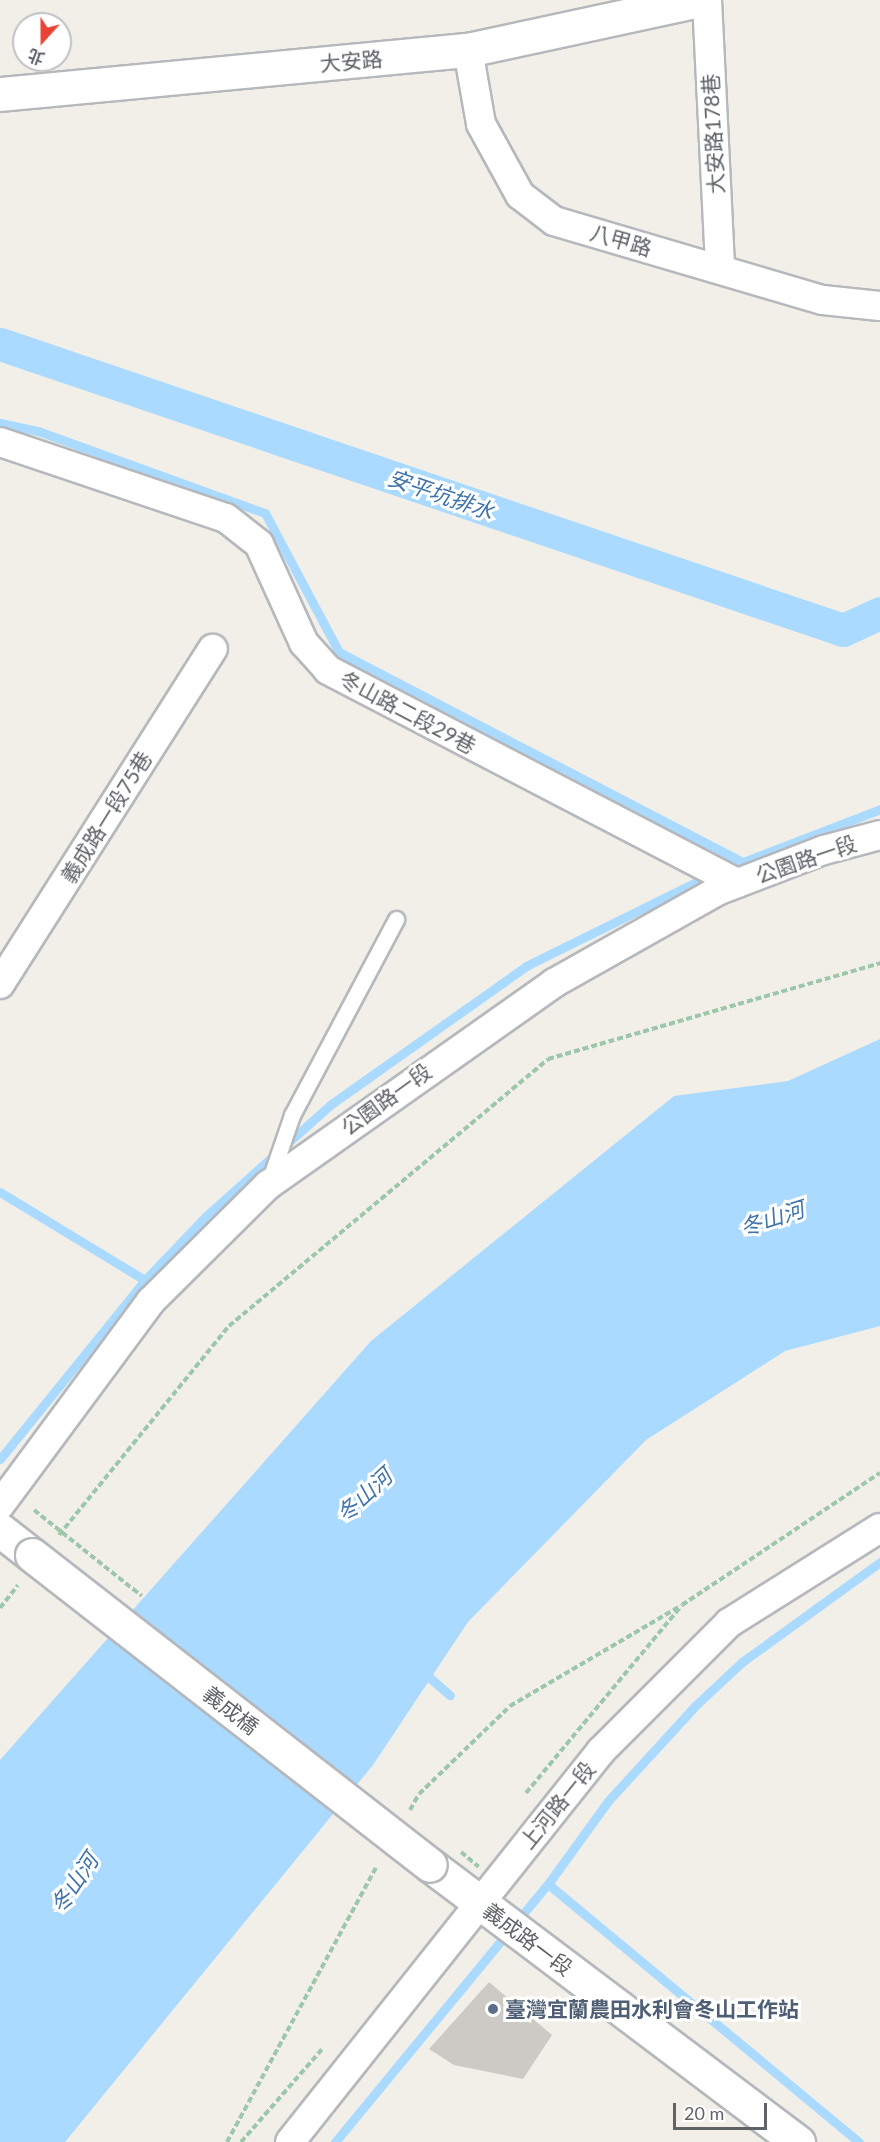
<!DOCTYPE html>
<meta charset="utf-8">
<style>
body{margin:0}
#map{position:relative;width:880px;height:2142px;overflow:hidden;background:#f1efe8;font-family:Lato,"Noto Sans TC",sans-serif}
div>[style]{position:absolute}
.water>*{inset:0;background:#aadaff}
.stream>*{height:9px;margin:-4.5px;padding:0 4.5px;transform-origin:4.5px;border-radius:4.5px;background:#aadaff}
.canal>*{height:33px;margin:-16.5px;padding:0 16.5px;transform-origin:16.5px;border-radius:16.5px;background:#aadaff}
.building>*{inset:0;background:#cccac5}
.path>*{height:4px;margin-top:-2px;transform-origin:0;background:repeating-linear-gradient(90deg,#9cc7a9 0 6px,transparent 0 9px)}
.roads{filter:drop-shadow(2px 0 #b5b8bc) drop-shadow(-2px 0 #b5b8bc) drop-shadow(0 2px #b5b8bc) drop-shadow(0 -2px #b5b8bc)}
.service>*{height:15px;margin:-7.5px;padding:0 7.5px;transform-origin:7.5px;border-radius:7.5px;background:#fff}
.minor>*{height:28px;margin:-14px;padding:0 14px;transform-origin:14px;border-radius:14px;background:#fff}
.tertiary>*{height:33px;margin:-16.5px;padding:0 16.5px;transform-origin:16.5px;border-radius:16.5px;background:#fff}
.path-bridge>*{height:4px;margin-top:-2px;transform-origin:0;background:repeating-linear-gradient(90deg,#9cc7a9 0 6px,transparent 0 9px)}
.bridges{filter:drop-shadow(2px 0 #b5b8bc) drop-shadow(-2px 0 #b5b8bc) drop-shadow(0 2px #b5b8bc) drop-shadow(0 -2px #b5b8bc)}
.tertiary-bridge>*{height:33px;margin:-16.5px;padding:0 16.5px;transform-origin:16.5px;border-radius:16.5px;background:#fff}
.dots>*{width:16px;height:16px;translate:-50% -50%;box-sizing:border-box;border:3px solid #fff;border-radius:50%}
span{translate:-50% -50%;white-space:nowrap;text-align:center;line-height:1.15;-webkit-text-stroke:6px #fff;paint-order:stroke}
.street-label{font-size:21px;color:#5f6368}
.service-label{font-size:21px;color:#4e5e75;font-weight:700}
.left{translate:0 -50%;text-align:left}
.water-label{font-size:22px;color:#4174aa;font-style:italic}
.north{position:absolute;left:12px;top:12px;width:60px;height:60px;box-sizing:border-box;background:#fff;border:2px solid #bfc1c3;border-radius:50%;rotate:201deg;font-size:16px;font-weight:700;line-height:24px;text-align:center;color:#5f6368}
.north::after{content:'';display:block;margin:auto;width:21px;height:27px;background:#ea4335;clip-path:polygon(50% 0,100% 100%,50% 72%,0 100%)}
.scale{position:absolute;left:673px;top:2103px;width:94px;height:27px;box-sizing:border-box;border:3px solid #5f6368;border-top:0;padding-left:8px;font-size:18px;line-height:21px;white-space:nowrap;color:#5f6368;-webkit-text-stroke:4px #fff;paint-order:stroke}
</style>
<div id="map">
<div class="water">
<i style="clip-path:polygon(880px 1039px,880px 1326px,785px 1351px,646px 1440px,468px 1622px,373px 1765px,65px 2142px,0 2142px,0 1760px,371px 1341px,674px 1096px,788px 1081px)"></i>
</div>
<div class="stream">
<i style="left:0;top:423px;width:39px;rotate:12deg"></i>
<i style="left:38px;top:431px;width:241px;rotate:19.9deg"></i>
<i style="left:265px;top:513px;width:157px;rotate:62deg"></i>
<i style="left:339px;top:652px;width:455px;rotate:27.5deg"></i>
<i style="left:743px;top:862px;width:147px;rotate:-21.1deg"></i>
<i style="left:0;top:1192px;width:170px;rotate:31.3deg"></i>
<i style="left:0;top:1459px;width:230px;rotate:-51deg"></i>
<i style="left:145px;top:1280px;width:88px;rotate:-46.4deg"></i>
<i style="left:206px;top:1216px;width:166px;rotate:-41.8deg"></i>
<i style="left:330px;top:1105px;width:240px;rotate:-35.3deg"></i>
<i style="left:526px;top:966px;width:205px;rotate:-26.3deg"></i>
<i style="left:422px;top:1671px;width:37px;rotate:41deg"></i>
<i style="left:548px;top:1884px;width:404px;rotate:39.7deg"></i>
<i style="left:335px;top:2142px;width:335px;rotate:-50.5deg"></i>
<i style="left:548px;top:1884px;width:102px;rotate:-54.1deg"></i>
<i style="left:608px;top:1801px;width:130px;rotate:-47.5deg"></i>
<i style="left:696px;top:1705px;width:63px;rotate:-43.1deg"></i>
<i style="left:742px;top:1662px;width:170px;rotate:-35.9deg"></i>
</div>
<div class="canal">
<i style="left:0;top:344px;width:890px;rotate:18.74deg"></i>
<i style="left:843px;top:630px;width:41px;rotate:-24.7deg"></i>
</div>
<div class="building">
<i style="clip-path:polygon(489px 1982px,552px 2035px,523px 2079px,454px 2065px,429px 2049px)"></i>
</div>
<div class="path">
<i style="left:34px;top:1510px;width:127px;rotate:38.6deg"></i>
<i style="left:59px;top:1535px;width:269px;rotate:-50.9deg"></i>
<i style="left:229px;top:1326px;width:416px;rotate:-39.9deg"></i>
<i style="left:548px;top:1059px;width:346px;rotate:-16.1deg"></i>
<i style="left:0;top:1608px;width:29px;rotate:-52deg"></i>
<i style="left:526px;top:1793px;width:244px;rotate:-50.3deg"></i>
<i style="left:682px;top:1605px;width:238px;rotate:-33.7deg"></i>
<i style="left:410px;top:1810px;width:18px;rotate:-61deg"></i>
<i style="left:419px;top:1794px;width:127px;rotate:-44deg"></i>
<i style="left:510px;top:1706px;width:196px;rotate:-30.4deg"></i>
<i style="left:227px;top:2142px;width:314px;rotate:-61.5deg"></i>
<i style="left:241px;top:2142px;width:123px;rotate:-48.9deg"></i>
</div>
<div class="roads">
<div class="service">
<i style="left:270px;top:1179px;width:68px;rotate:-71deg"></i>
<i style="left:292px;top:1115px;width:222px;rotate:-62deg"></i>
</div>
<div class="minor">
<i style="left:707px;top:0;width:268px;rotate:87.2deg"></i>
<i style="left:468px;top:50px;width:75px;rotate:80deg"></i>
<i style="left:481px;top:124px;width:81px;rotate:61.2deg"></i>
<i style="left:520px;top:195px;width:43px;rotate:37.4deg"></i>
<i style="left:554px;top:221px;width:280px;rotate:16.4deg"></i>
<i style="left:823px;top:300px;width:57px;rotate:6deg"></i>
<i style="left:0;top:442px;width:238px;rotate:18.6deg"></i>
<i style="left:226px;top:518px;width:42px;rotate:38.2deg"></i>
<i style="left:259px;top:544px;width:109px;rotate:65.6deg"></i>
<i style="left:304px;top:643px;width:36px;rotate:48deg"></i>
<i style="left:328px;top:670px;width:461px;rotate:27.5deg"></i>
<i style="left:0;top:984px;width:397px;rotate:-57.6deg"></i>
<i style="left:0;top:1505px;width:254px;rotate:-53.5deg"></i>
<i style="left:151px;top:1301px;width:165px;rotate:-44.8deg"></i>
<i style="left:268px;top:1185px;width:350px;rotate:-35.2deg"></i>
<i style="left:554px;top:983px;width:187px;rotate:-29.4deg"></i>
<i style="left:717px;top:891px;width:115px;rotate:-21deg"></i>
<i style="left:824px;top:850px;width:58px;rotate:-15deg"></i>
<i style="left:290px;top:2142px;width:500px;rotate:-51.5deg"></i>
<i style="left:601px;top:1751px;width:181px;rotate:-45deg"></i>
<i style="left:729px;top:1623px;width:178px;rotate:-32.2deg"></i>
</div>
<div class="tertiary">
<i style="left:0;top:94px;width:470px;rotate:-5.4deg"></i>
<i style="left:468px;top:50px;width:236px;rotate:-12.2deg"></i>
<i style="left:0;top:1530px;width:41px;rotate:38deg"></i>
<i style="left:430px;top:1865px;width:461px;rotate:37deg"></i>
</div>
</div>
<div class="path-bridge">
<i style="left:133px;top:1589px;width:11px;rotate:38deg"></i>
<i style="left:461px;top:1852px;width:23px;rotate:40deg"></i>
</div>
<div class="bridges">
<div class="tertiary-bridge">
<i style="left:32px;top:1555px;width:504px;rotate:37.91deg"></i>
</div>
</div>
<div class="dots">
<i style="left:493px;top:2009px;background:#5c6f8a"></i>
</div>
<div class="street-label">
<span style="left:351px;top:61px;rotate:-5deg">大安路</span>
<span style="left:713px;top:134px;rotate:-93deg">大安路178巷</span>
<span style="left:621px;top:240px;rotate:16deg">八甲路</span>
<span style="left:408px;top:712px;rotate:28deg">冬山路二段29巷</span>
<span style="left:106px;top:817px;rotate:-58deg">義成路一段75巷</span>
<span style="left:806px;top:859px;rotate:-19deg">公園路一段</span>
<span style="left:386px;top:1099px;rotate:-36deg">公園路一段</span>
<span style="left:231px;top:1710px;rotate:38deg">義成橋</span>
<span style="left:557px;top:1805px;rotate:-51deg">上河路一段</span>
<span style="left:528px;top:1939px;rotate:37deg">義成路一段</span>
</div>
<div class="service-label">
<span class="left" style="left:505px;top:2009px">臺灣宜蘭農田水利會冬山工作站</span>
</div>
<div class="water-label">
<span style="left:441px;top:494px;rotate:19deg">安平坑排水</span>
<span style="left:772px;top:1218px;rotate:-18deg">冬山河</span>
<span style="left:364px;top:1495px;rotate:-43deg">冬山河</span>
<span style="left:74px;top:1883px;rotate:-56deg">冬山河</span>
</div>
<div class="north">北</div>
<div class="scale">20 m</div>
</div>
